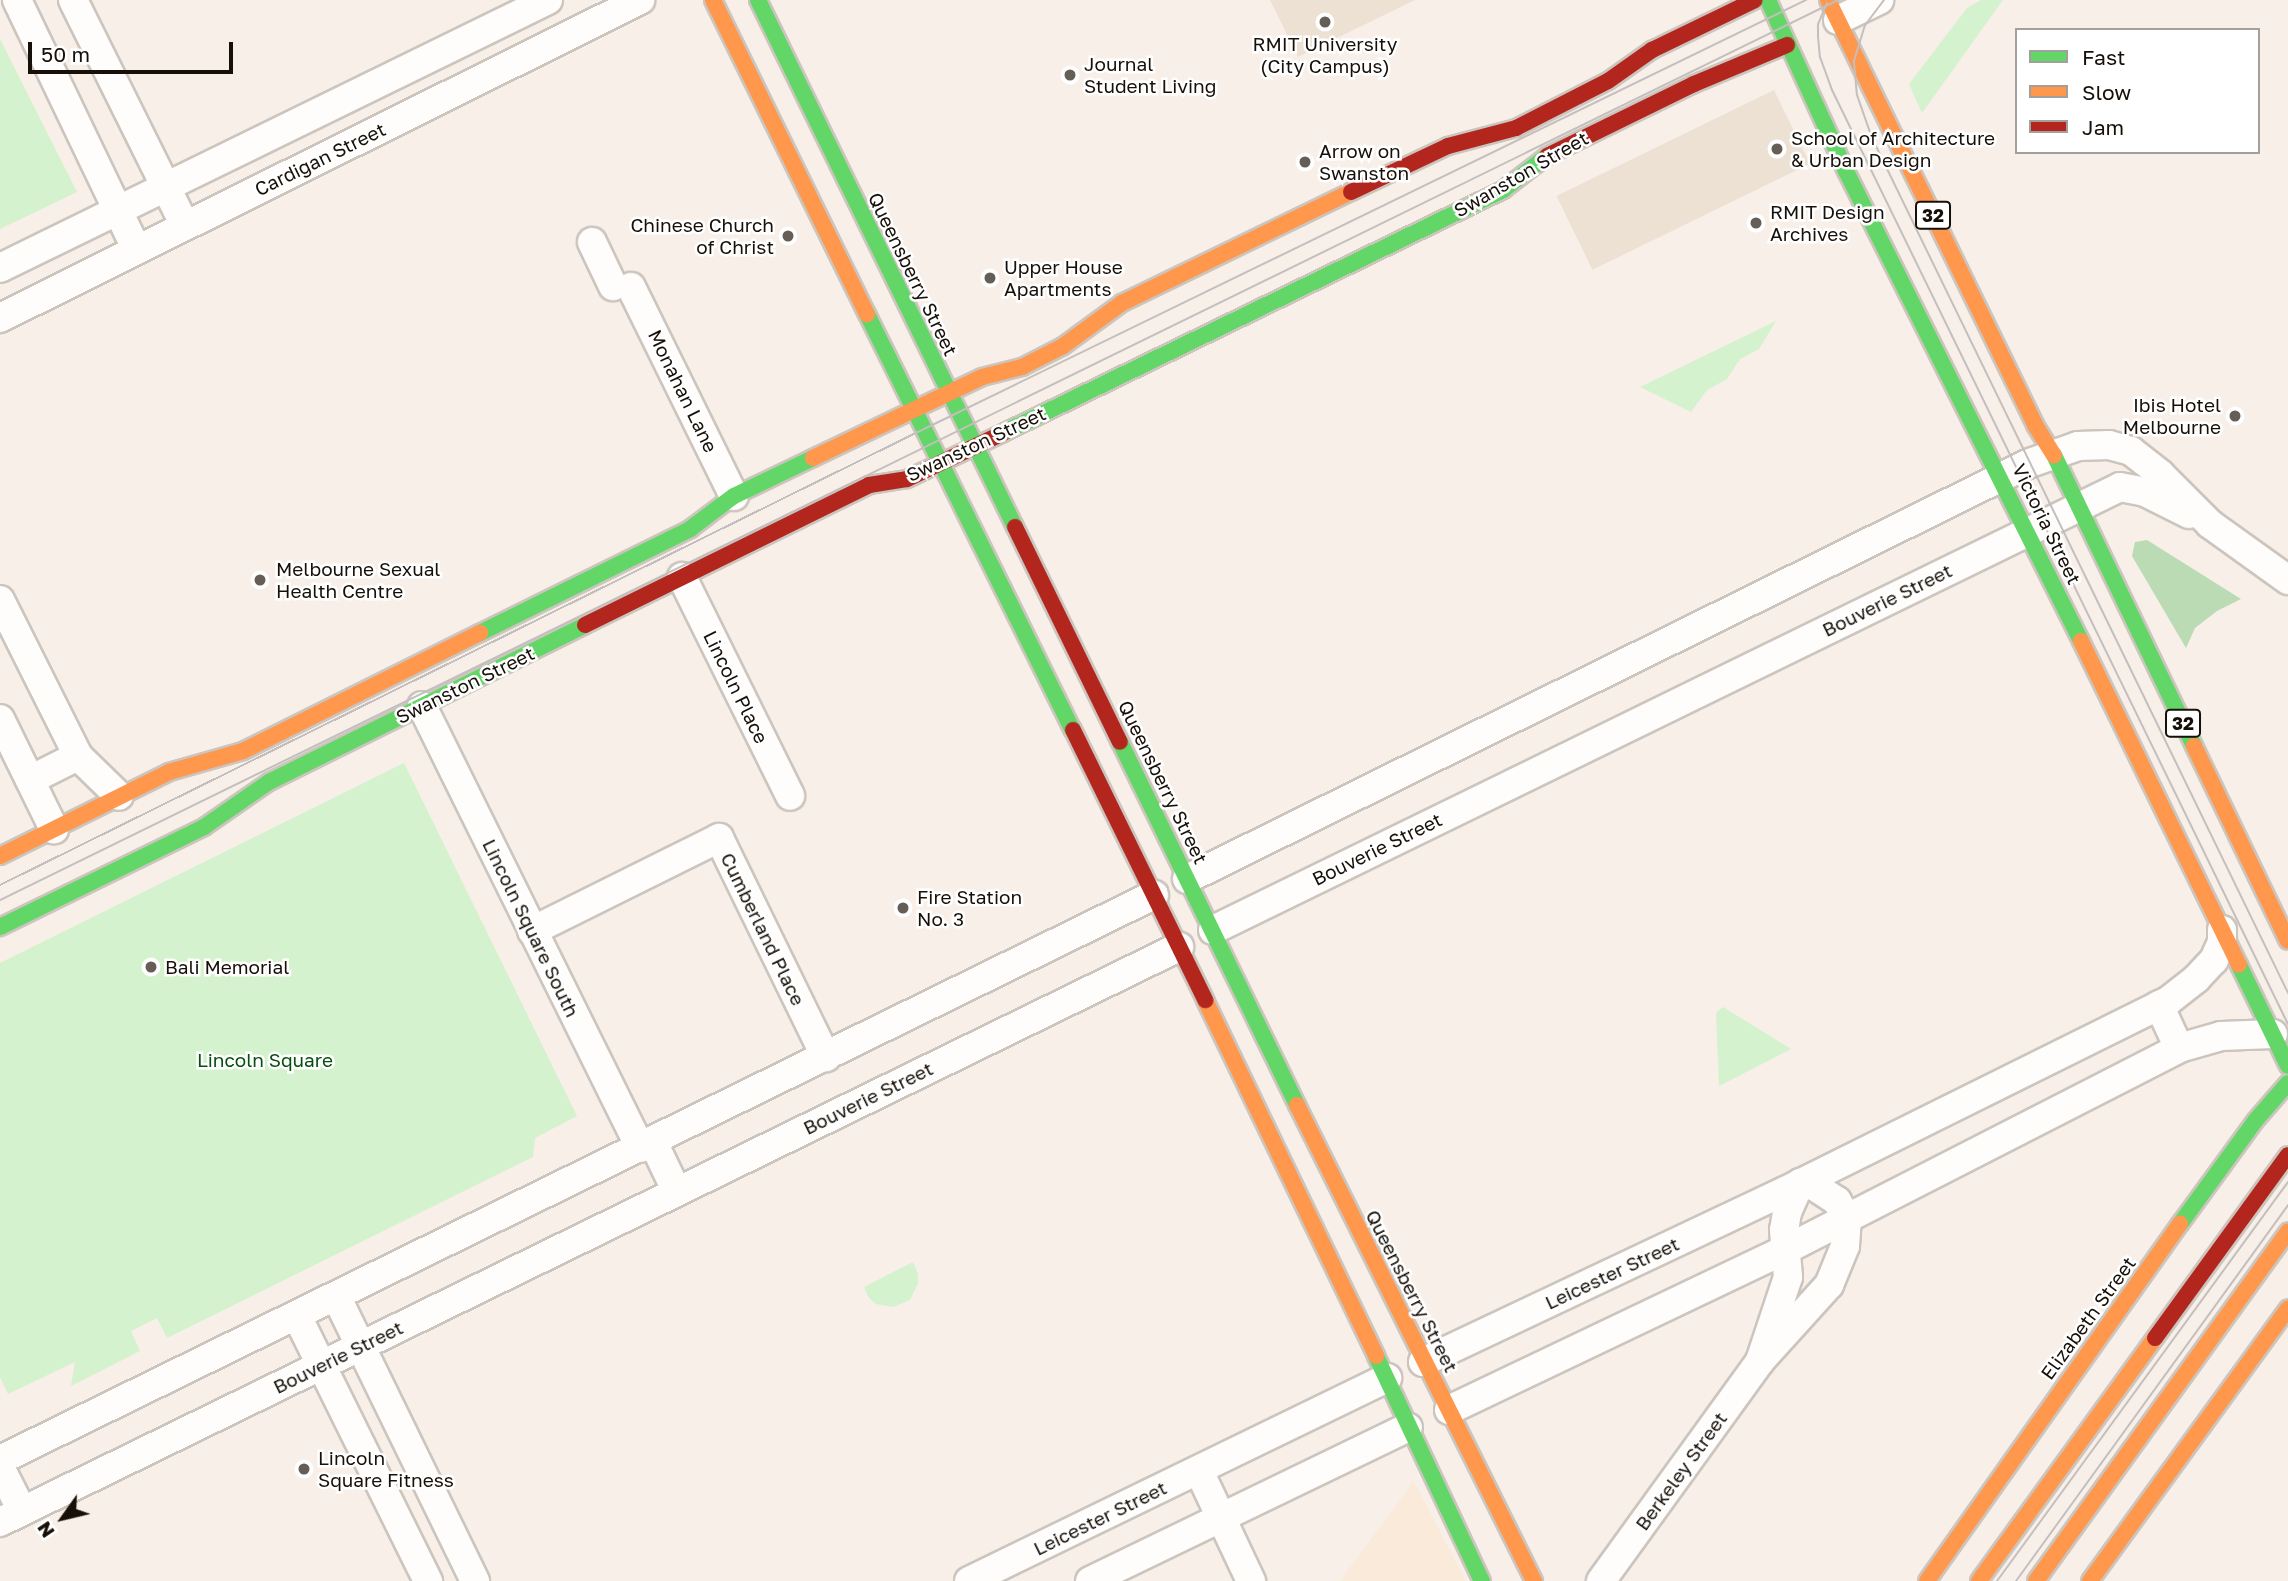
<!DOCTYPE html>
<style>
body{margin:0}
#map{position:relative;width:2288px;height:1581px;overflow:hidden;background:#f7efe8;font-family:"Golos Text",sans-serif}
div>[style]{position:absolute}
.built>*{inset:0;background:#faeada}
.education>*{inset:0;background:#ede1d4;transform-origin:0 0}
.green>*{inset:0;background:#d4f2cd}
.forest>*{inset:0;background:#badbb3}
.roads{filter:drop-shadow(2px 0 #ccc5be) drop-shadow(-2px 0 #ccc5be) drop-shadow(0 2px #ccc5be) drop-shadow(0 -2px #ccc5be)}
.street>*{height:28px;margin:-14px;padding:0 14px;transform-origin:14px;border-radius:14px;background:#fefdfc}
.fast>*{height:16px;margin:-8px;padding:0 8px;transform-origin:8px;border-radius:8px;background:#63d668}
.slow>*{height:16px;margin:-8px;padding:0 8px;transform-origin:8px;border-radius:8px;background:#ff974d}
.jam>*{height:16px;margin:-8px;padding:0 8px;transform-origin:8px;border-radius:8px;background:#b3261e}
.tram>*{height:2px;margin:-1px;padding:0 1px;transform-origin:1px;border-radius:1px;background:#c2bfbe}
.dots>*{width:19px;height:19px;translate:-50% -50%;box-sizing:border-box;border:4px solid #fff;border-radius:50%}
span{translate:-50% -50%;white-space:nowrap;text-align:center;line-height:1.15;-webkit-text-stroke:5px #fff;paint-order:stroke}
.shield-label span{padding:2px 5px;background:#fff;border:2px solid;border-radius:5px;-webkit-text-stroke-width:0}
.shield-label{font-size:18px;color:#171009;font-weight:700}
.poi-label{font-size:19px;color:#171009}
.left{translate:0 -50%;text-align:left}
.right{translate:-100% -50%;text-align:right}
.street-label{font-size:19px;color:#171009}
.park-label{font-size:19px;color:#06500f}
.legend{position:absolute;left:2015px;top:28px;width:245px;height:126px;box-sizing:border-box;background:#fff;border:2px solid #a29f9d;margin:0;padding:9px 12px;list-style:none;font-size:21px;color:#171009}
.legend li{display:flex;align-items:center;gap:14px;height:35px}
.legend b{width:35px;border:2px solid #a29f9d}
.north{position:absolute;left:28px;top:1483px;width:70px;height:70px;-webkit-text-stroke:5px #fff;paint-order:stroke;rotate:236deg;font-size:19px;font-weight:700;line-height:28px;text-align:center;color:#171009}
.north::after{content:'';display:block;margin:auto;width:24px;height:32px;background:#171009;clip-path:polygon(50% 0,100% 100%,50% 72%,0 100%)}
.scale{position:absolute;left:28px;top:42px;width:205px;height:32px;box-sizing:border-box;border:4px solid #171009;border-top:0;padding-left:9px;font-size:21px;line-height:24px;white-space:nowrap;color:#171009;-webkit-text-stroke:5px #fff;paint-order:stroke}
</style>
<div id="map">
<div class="built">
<i style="clip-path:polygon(1413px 1480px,1466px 1581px,1340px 1581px,1405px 1494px)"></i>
</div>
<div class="education">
<i style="clip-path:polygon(1270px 0,1415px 0,1298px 57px)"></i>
<i style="left:1774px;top:90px;width:82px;height:242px;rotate:64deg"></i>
</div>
<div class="green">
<i style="clip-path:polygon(1981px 0,2003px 0,1922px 113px,1909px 84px,1967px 8px)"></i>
<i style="clip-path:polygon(0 39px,77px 192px,0 229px)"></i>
<i style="clip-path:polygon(1776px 321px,1759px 349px,1740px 359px,1727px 379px,1707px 390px,1691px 412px,1640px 387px)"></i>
<i style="clip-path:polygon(404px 763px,577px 1116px,535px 1138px,533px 1157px,167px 1338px,157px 1318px,131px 1331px,140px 1351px,71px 1386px,75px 1362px,8px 1394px,0 1377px,0 963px)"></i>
<i style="clip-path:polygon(1723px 1007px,1791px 1049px,1719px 1086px,1716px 1013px)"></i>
<i style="clip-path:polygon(913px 1262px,918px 1274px,918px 1283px,910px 1300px,893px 1307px,876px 1304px,869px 1298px,864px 1287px)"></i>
</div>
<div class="forest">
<i style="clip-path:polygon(2147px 540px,2241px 599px,2217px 611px,2195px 628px,2186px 648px,2132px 556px,2135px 542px)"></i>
</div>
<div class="roads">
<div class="street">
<i style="left:17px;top:0;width:277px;rotate:64.4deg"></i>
<i style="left:73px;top:0;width:252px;rotate:63.6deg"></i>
<i style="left:1838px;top:20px;width:46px;rotate:-26deg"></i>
<i style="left:592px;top:242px;width:49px;rotate:64.5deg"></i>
<i style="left:0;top:268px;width:610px;rotate:-26.06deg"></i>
<i style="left:631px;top:287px;width:233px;rotate:63.8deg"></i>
<i style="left:0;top:318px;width:715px;rotate:-26.42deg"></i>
<i style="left:682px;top:577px;width:244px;rotate:63.7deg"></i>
<i style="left:0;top:600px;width:174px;rotate:63.4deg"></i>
<i style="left:78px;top:756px;width:57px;rotate:44.3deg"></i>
<i style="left:422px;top:706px;width:493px;rotate:63.7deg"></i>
<i style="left:0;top:719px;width:123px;rotate:63.9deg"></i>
<i style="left:30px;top:780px;width:54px;rotate:-26.6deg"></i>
<i style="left:1187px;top:879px;width:940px;rotate:-26.27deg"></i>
<i style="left:2030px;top:463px;width:51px;rotate:-19.5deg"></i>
<i style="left:2078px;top:446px;width:31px;rotate:-2deg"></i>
<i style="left:2109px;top:445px;width:23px;rotate:15deg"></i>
<i style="left:2131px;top:451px;width:37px;rotate:38deg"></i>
<i style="left:2160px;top:474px;width:71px;rotate:45deg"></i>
<i style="left:2210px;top:524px;width:96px;rotate:35.7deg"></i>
<i style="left:1213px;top:930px;width:1009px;rotate:-26.03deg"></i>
<i style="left:2120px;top:487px;width:25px;rotate:11deg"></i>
<i style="left:2145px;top:492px;width:49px;rotate:26.6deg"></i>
<i style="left:532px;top:931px;width:209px;rotate:-26.4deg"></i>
<i style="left:719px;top:838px;width:244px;rotate:64deg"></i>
<i style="left:2159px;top:1005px;width:47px;rotate:65.1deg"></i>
<i style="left:653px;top:1142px;width:53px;rotate:64.4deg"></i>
<i style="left:337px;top:1298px;width:315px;rotate:64deg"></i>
<i style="left:297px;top:1316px;width:296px;rotate:63.7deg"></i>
<i style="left:1423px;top:1362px;width:400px;rotate:-25.3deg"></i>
<i style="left:1785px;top:1191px;width:428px;rotate:-26.4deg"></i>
<i style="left:2168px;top:1001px;width:36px;rotate:-38deg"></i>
<i style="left:2196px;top:979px;width:26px;rotate:-47deg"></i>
<i style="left:2214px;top:960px;width:20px;rotate:-66deg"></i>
<i style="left:2222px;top:942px;width:12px;rotate:-90deg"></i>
<i style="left:1449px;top:1410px;width:372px;rotate:-25.5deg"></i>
<i style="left:1785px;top:1250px;width:443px;rotate:-27.1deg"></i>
<i style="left:2179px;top:1048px;width:44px;rotate:-15.9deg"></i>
<i style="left:2221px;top:1036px;width:52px;rotate:-2.2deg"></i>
<i style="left:0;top:1460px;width:1285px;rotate:-26.09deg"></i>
<i style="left:0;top:1467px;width:49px;rotate:63.4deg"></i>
<i style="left:1199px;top:1471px;width:122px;rotate:64.7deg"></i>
<i style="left:0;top:1522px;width:1312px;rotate:-26deg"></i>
<i style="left:969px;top:1581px;width:465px;rotate:-25.9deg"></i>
<i style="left:1090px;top:1581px;width:353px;rotate:-25.8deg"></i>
<i style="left:1601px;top:1581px;width:271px;rotate:-54.1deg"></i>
<i style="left:1760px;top:1361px;width:103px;rotate:-47.8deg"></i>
<i style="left:1829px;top:1285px;width:42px;rotate:-67.7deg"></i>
<i style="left:1845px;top:1246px;width:27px;rotate:-86deg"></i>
<i style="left:1847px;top:1219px;width:21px;rotate:-119deg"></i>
<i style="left:1837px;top:1201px;width:27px;rotate:-147deg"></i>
<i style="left:1814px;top:1186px;width:14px;rotate:-168deg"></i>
<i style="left:1800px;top:1183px;width:32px;rotate:114deg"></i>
<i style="left:1787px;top:1212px;width:18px;rotate:99deg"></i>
<i style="left:1784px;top:1230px;width:47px;rotate:85.1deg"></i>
<i style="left:1788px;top:1277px;width:89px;rotate:108.4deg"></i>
</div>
<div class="fast">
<i style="left:758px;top:0;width:586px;rotate:64deg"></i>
<i style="left:1768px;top:0;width:190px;rotate:65.5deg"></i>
<i style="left:1847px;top:173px;width:523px;rotate:63.43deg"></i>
<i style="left:867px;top:314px;width:464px;rotate:63.7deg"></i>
<i style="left:1003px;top:433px;width:556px;rotate:-25.92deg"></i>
<i style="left:1503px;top:190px;width:56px;rotate:-37.7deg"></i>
<i style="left:2054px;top:455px;width:323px;rotate:64.3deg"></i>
<i style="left:480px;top:633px;width:234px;rotate:-26.3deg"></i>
<i style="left:690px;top:529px;width:55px;rotate:-36.9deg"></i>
<i style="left:734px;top:496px;width:88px;rotate:-25.7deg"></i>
<i style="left:1120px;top:742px;width:404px;rotate:64deg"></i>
<i style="left:0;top:927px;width:227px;rotate:-26.1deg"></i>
<i style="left:204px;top:827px;width:79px;rotate:-34.7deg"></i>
<i style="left:269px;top:782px;width:353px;rotate:-26.4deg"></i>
<i style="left:2239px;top:965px;width:112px;rotate:64.1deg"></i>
<i style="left:2180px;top:1224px;width:127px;rotate:-53.9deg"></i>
<i style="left:2255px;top:1121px;width:50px;rotate:-49deg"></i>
<i style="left:1376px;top:1356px;width:249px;rotate:64.8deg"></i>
</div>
<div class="slow">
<i style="left:713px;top:0;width:350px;rotate:63.9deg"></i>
<i style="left:1828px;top:0;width:473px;rotate:64deg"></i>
<i style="left:2035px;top:425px;width:36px;rotate:58deg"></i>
<i style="left:813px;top:458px;width:187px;rotate:-25.6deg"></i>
<i style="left:982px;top:377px;width:41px;rotate:-14deg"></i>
<i style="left:1022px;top:367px;width:46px;rotate:-27.1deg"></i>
<i style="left:1063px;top:346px;width:73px;rotate:-36.1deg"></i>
<i style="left:1122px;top:303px;width:254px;rotate:-25.9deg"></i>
<i style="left:2081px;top:641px;width:360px;rotate:64deg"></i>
<i style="left:2194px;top:746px;width:216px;rotate:64.3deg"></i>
<i style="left:0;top:856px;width:189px;rotate:-26.4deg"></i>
<i style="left:169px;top:772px;width:77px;rotate:-15.8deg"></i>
<i style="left:243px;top:751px;width:265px;rotate:-26.5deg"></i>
<i style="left:1205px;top:1000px;width:395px;rotate:64.3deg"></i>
<i style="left:1297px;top:1105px;width:532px;rotate:63.53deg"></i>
<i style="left:1927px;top:1581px;width:438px;rotate:-54.7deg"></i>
<i style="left:1979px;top:1581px;width:300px;rotate:-54.1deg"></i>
<i style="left:2036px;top:1581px;width:431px;rotate:-54.2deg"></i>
<i style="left:2090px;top:1581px;width:337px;rotate:-54deg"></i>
</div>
<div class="jam">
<i style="left:1547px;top:156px;width:164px;rotate:-26.1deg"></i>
<i style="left:1694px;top:84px;width:101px;rotate:-22.8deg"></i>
<i style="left:1351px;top:192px;width:107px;rotate:-25.4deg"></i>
<i style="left:1448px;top:146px;width:70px;rotate:-14.8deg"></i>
<i style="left:1516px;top:128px;width:103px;rotate:-27.1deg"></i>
<i style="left:1608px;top:81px;width:54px;rotate:-35.2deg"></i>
<i style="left:1652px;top:50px;width:114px;rotate:-25.9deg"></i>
<i style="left:1015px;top:527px;width:239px;rotate:64deg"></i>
<i style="left:585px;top:625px;width:317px;rotate:-26.2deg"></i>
<i style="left:869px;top:485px;width:38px;rotate:-9deg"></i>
<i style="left:907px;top:479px;width:106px;rotate:-25.6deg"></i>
<i style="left:1073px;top:730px;width:301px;rotate:63.9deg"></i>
<i style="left:2155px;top:1338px;width:226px;rotate:-54deg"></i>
</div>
</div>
<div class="tram">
<i style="left:1884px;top:0;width:31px;rotate:127deg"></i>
<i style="left:1865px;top:25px;width:39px;rotate:107deg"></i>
<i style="left:1854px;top:62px;width:33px;rotate:85deg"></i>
<i style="left:1857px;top:95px;width:46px;rotate:70.8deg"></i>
<i style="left:1872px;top:138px;width:951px;rotate:64.05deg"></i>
<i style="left:1827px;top:3px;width:23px;rotate:113deg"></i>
<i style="left:1818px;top:24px;width:12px;rotate:90deg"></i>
<i style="left:1818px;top:36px;width:21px;rotate:85deg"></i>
<i style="left:1820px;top:57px;width:35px;rotate:70deg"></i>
<i style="left:1832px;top:90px;width:1039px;rotate:63.98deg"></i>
<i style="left:0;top:885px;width:1030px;rotate:-26.27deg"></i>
<i style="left:924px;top:429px;width:981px;rotate:-25.94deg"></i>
<i style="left:0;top:900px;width:2047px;rotate:-26.09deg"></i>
<i style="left:1997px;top:1581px;width:494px;rotate:-53.9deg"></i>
<i style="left:2016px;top:1581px;width:464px;rotate:-54.1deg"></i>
</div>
<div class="dots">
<i style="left:1325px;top:22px;background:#655e57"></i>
<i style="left:1070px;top:75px;background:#655e57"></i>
<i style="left:1777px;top:149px;background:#655e57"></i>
<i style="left:1305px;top:162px;background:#655e57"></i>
<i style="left:1756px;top:223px;background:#655e57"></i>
<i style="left:788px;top:236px;background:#655e57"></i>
<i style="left:990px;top:278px;background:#655e57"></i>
<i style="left:2235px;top:416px;background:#655e57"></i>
<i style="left:260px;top:580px;background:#655e57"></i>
<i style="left:903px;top:908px;background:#655e57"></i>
<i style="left:151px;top:967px;background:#655e57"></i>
<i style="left:304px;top:1469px;background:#655e57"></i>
</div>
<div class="shield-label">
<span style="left:1933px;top:215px">32</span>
<span style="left:2183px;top:723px">32</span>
</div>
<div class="poi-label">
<span style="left:1325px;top:55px">RMIT University<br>(City Campus)</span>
<span class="left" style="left:1084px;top:75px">Journal<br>Student Living</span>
<span class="left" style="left:1791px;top:149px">School of Architecture<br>&amp; Urban Design</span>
<span class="left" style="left:1319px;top:162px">Arrow on<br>Swanston</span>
<span class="left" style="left:1770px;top:223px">RMIT Design<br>Archives</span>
<span class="right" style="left:774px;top:236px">Chinese Church<br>of Christ</span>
<span class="left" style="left:1004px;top:278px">Upper House<br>Apartments</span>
<span class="right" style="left:2221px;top:416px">Ibis Hotel<br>Melbourne</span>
<span class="left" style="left:276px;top:580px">Melbourne Sexual<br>Health Centre</span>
<span class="left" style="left:917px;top:908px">Fire Station<br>No. 3</span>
<span class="left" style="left:165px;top:967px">Bali Memorial</span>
<span class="left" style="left:318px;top:1469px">Lincoln<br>Square Fitness</span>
</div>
<div class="street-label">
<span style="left:320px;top:159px;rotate:-26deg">Cardigan Street</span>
<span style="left:1521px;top:174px;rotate:-30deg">Swanston Street</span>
<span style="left:913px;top:274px;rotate:64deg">Queensberry Street</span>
<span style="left:683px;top:391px;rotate:64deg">Monahan Lane</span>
<span style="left:976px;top:444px;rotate:-25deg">Swanston Street</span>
<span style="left:2047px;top:524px;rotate:64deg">Victoria Street</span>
<span style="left:1887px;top:600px;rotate:-26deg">Bouverie Street</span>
<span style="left:465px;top:685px;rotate:-26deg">Swanston Street</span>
<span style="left:736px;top:687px;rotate:64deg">Lincoln Place</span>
<span style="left:1163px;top:782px;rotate:64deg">Queensberry Street</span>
<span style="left:1377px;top:849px;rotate:-26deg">Bouverie Street</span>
<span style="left:531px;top:928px;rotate:64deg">Lincoln Square South</span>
<span style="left:763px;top:929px;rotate:64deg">Cumberland Place</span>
<span style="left:868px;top:1098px;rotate:-26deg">Bouverie Street</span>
<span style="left:1612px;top:1273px;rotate:-25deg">Leicester Street</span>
<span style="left:1412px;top:1291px;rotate:63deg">Queensberry Street</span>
<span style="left:2088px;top:1318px;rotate:-54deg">Elizabeth Street</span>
<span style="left:338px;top:1357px;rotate:-26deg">Bouverie Street</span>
<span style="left:1681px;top:1471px;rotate:-54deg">Berkeley Street</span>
<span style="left:1100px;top:1518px;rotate:-26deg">Leicester Street</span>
</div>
<div class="park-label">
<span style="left:265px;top:1060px">Lincoln Square</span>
</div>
<ul class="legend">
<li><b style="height:9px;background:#63d668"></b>Fast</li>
<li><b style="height:9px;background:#ff974d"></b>Slow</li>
<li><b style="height:9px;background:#b3261e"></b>Jam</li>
</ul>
<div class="north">N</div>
<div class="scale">50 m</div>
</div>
